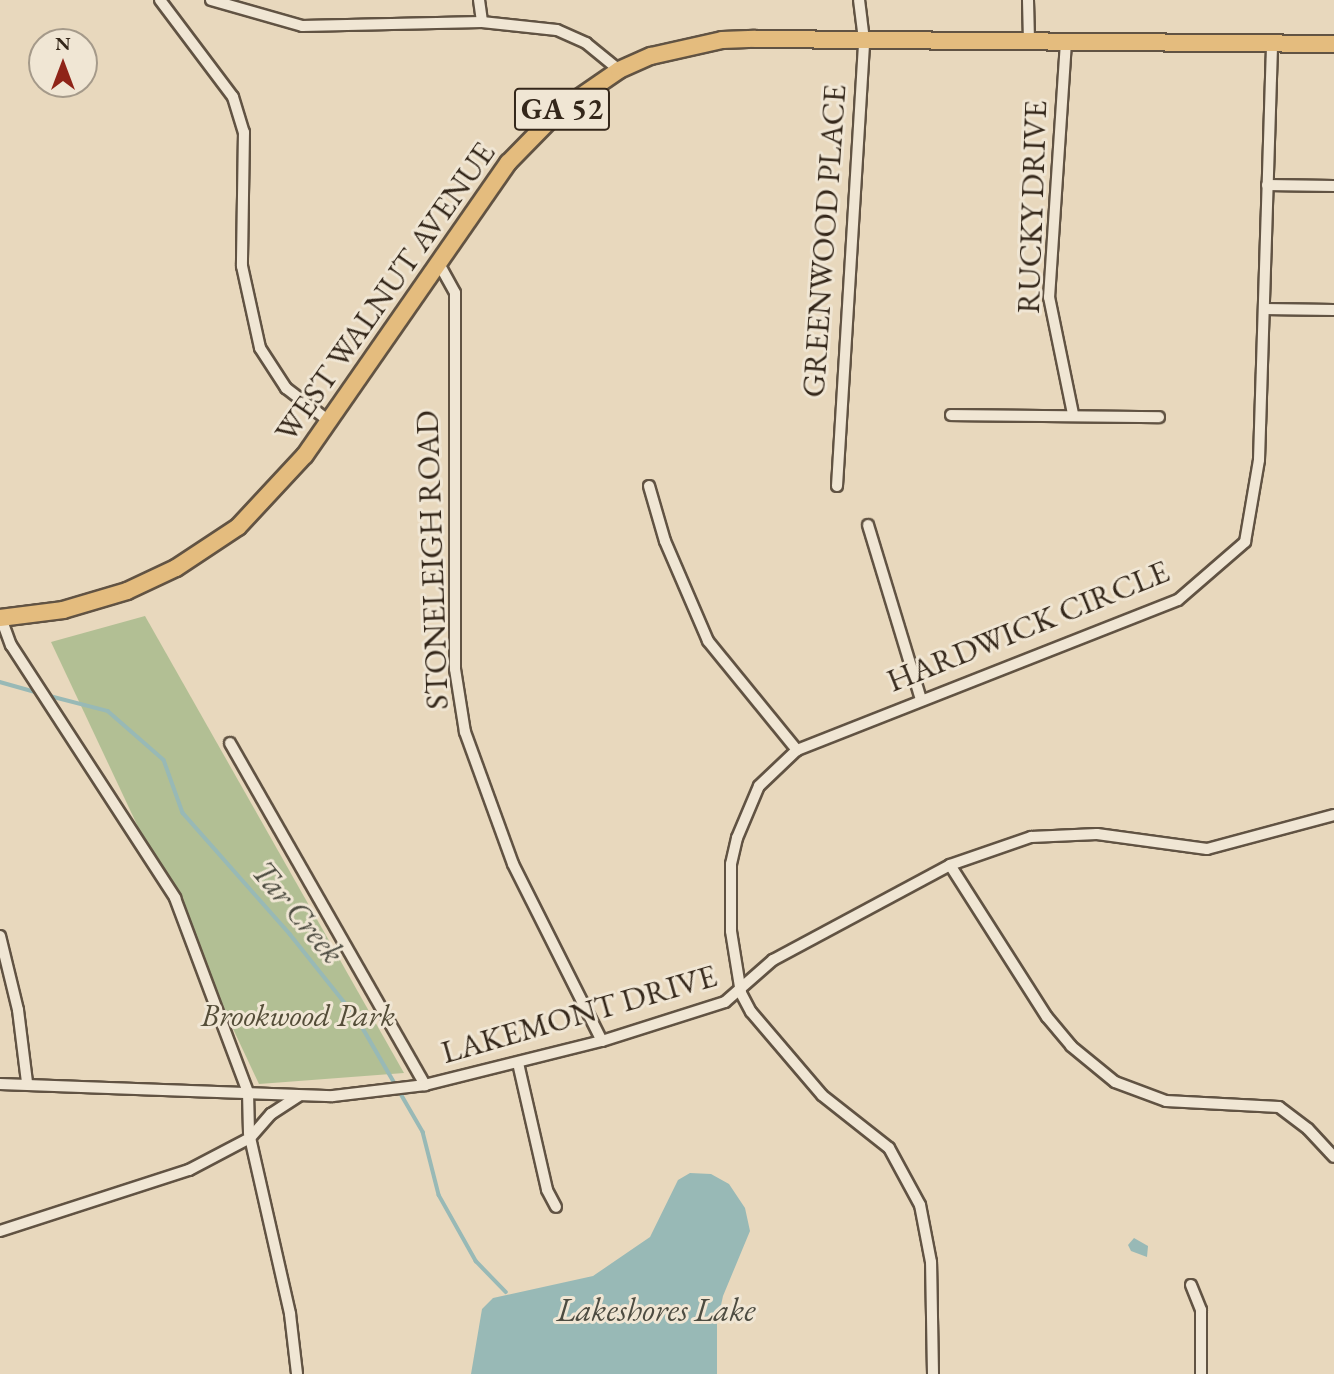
<!DOCTYPE html>
<style>
body{margin:0}
#map{position:relative;width:1334px;height:1374px;overflow:hidden;background:#e8d8bd;font-family:"EB Garamond",serif}
div>[style]{position:absolute}
.green>*{inset:0;background:#b2bf94}
.water>*{inset:0;background:#98b9b6}
.stream>*{height:3.5px;margin:-1.75px;padding:0 1.75px;transform-origin:1.75px;border-radius:1.75px;background:#98b9b6}
.roads{filter:drop-shadow(2px 0 #615343) drop-shadow(-2px 0 #615343) drop-shadow(0 2px #615343) drop-shadow(0 -2px #615343)}
.minor>*{height:10px;margin:-5px;padding:0 5px;transform-origin:5px;border-radius:5px;background:#f0e6d4}
.primary>*{height:16px;margin:-8px;padding:0 8px;transform-origin:8px;border-radius:8px;background:#e4bc7e}
span{translate:-50% -50%;white-space:nowrap;text-align:center;line-height:1.15;-webkit-text-stroke:6px #f0e6d4;paint-order:stroke}
.shield-label span{padding:2px 5px;background:#f0e6d4;border:2px solid;border-radius:5px;-webkit-text-stroke-width:0}
.shield-label{font-size:30px;color:#34271a;font-weight:700}
.street-label{font-size:32px;color:#34271a}
.park-label{font-size:32px;color:#544d38;font-style:italic}
.water-label{font-size:33px;color:#4d4c41;font-style:italic}
.north{position:absolute;left:28px;top:28px;width:70px;height:70px;box-sizing:border-box;background:#f0e6d4;border:2px solid #a59a8a;border-radius:50%;rotate:0deg;font-size:19px;font-weight:700;line-height:28px;text-align:center;color:#34271a}
.north::after{content:'';display:block;margin:auto;width:24px;height:32px;background:#8f2418;clip-path:polygon(50% 0,100% 100%,50% 72%,0 100%)}
</style>
<div id="map">
<div class="green">
<i style="clip-path:polygon(145px 616px,404px 1073px,259px 1084px,51px 642px)"></i>
</div>
<div class="water">
<i style="clip-path:polygon(690px 1173px,711px 1174px,729px 1184px,745px 1208px,750px 1231px,723px 1296px,717px 1324px,717px 1374px,471px 1374px,482px 1309px,493px 1298px,593px 1276px,650px 1237px,678px 1180px)"></i>
<i style="clip-path:polygon(1134px 1238px,1148px 1246px,1147px 1257px,1131px 1251px,1128px 1245px)"></i>
</div>
<div class="stream">
<i style="left:0;top:682px;width:41px;rotate:15.8deg"></i>
<i style="left:46px;top:695px;width:64px;rotate:14.5deg"></i>
<i style="left:108px;top:711px;width:74px;rotate:41.2deg"></i>
<i style="left:164px;top:760px;width:56px;rotate:70.3deg"></i>
<i style="left:183px;top:813px;width:162px;rotate:48.5deg"></i>
<i style="left:290px;top:934px;width:107px;rotate:51.4deg"></i>
<i style="left:357px;top:1018px;width:132px;rotate:59.9deg"></i>
<i style="left:423px;top:1132px;width:65px;rotate:75.7deg"></i>
<i style="left:439px;top:1195px;width:76px;rotate:60.7deg"></i>
<i style="left:476px;top:1261px;width:43px;rotate:45.9deg"></i>
</div>
<div class="roads">
<div class="minor">
<i style="left:160px;top:0;width:121px;rotate:53deg"></i>
<i style="left:233px;top:97px;width:37px;rotate:73deg"></i>
<i style="left:244px;top:132px;width:134px;rotate:90.9deg"></i>
<i style="left:242px;top:266px;width:84px;rotate:77.6deg"></i>
<i style="left:260px;top:348px;width:48px;rotate:57deg"></i>
<i style="left:286px;top:388px;width:54px;rotate:37.5deg"></i>
<i style="left:211px;top:0;width:95px;rotate:15.9deg"></i>
<i style="left:302px;top:26px;width:180px;rotate:-1.3deg"></i>
<i style="left:482px;top:22px;width:75px;rotate:6.1deg"></i>
<i style="left:557px;top:30px;width:32px;rotate:24deg"></i>
<i style="left:586px;top:43px;width:43px;rotate:39.3deg"></i>
<i style="left:479px;top:0;width:22px;rotate:82deg"></i>
<i style="left:1028px;top:0;width:42px;rotate:88.6deg"></i>
<i style="left:1066px;top:42px;width:256px;rotate:93.8deg"></i>
<i style="left:1049px;top:297px;width:119px;rotate:78.4deg"></i>
<i style="left:1267px;top:185px;width:67px;rotate:0.9deg"></i>
<i style="left:438px;top:262px;width:35px;rotate:61deg"></i>
<i style="left:455px;top:293px;width:376px;rotate:90deg"></i>
<i style="left:455px;top:669px;width:64px;rotate:81deg"></i>
<i style="left:465px;top:732px;width:140px;rotate:70deg"></i>
<i style="left:513px;top:864px;width:198px;rotate:63.3deg"></i>
<i style="left:1264px;top:309px;width:70px;rotate:0.8deg"></i>
<i style="left:951px;top:415px;width:208px;rotate:0.6deg"></i>
<i style="left:649px;top:486px;width:57px;rotate:73.8deg"></i>
<i style="left:665px;top:541px;width:109px;rotate:66.7deg"></i>
<i style="left:708px;top:641px;width:141px;rotate:50.8deg"></i>
<i style="left:837px;top:486px;width:447px;rotate:-86.5deg"></i>
<i style="left:864px;top:40px;width:40px;rotate:-97.1deg"></i>
<i style="left:868px;top:525px;width:182px;rotate:73.1deg"></i>
<i style="left:1px;top:618px;width:29px;rotate:70deg"></i>
<i style="left:11px;top:645px;width:302px;rotate:57deg"></i>
<i style="left:175px;top:898px;width:207px;rotate:69.4deg"></i>
<i style="left:248px;top:1092px;width:41px;rotate:88.6deg"></i>
<i style="left:249px;top:1133px;width:186px;rotate:77.2deg"></i>
<i style="left:290px;top:1314px;width:60px;rotate:83.3deg"></i>
<i style="left:230px;top:743px;width:394px;rotate:60.3deg"></i>
<i style="left:950px;top:865px;width:180px;rotate:57.5deg"></i>
<i style="left:1047px;top:1017px;width:38px;rotate:50deg"></i>
<i style="left:1071px;top:1046px;width:57px;rotate:39.3deg"></i>
<i style="left:1115px;top:1082px;width:54px;rotate:20.4deg"></i>
<i style="left:1166px;top:1101px;width:113px;rotate:3deg"></i>
<i style="left:1279px;top:1107px;width:36px;rotate:37deg"></i>
<i style="left:1308px;top:1129px;width:38px;rotate:47deg"></i>
<i style="left:0;top:936px;width:76px;rotate:76.3deg"></i>
<i style="left:18px;top:1010px;width:73px;rotate:82.9deg"></i>
<i style="left:518px;top:1063px;width:130px;rotate:77.1deg"></i>
<i style="left:547px;top:1190px;width:19px;rotate:62deg"></i>
<i style="left:0;top:1084px;width:333px;rotate:2.1deg"></i>
<i style="left:333px;top:1096px;width:93px;rotate:-6.8deg"></i>
<i style="left:425px;top:1085px;width:182px;rotate:-14deg"></i>
<i style="left:602px;top:1041px;width:129px;rotate:-17.6deg"></i>
<i style="left:725px;top:1002px;width:64px;rotate:-41.2deg"></i>
<i style="left:773px;top:960px;width:201px;rotate:-28.2deg"></i>
<i style="left:950px;top:865px;width:86px;rotate:-19.1deg"></i>
<i style="left:1031px;top:837px;width:66px;rotate:-2.6deg"></i>
<i style="left:1097px;top:834px;width:111px;rotate:7.8deg"></i>
<i style="left:1207px;top:849px;width:131px;rotate:-15deg"></i>
<i style="left:0;top:1231px;width:199px;rotate:-17.9deg"></i>
<i style="left:189px;top:1170px;width:69px;rotate:-27.7deg"></i>
<i style="left:250px;top:1138px;width:32px;rotate:-49deg"></i>
<i style="left:271px;top:1114px;width:33px;rotate:-33deg"></i>
<i style="left:1191px;top:1285px;width:27px;rotate:68deg"></i>
<i style="left:1201px;top:1310px;width:64px;rotate:90deg"></i>
<i style="left:933px;top:1374px;width:112px;rotate:-91deg"></i>
<i style="left:931px;top:1262px;width:58px;rotate:-100.9deg"></i>
<i style="left:920px;top:1205px;width:65px;rotate:-118.5deg"></i>
<i style="left:889px;top:1148px;width:85px;rotate:-141.7deg"></i>
<i style="left:822px;top:1095px;width:109px;rotate:-130.5deg"></i>
<i style="left:751px;top:1012px;width:21px;rotate:-118deg"></i>
<i style="left:741px;top:993px;width:63px;rotate:-99.2deg"></i>
<i style="left:731px;top:931px;width:67px;rotate:-90deg"></i>
<i style="left:731px;top:864px;width:27px;rotate:-77deg"></i>
<i style="left:737px;top:838px;width:56px;rotate:-67.1deg"></i>
<i style="left:759px;top:786px;width:52px;rotate:-43.5deg"></i>
<i style="left:797px;top:750px;width:409px;rotate:-21.5deg"></i>
<i style="left:1178px;top:600px;width:89px;rotate:-40.9deg"></i>
<i style="left:1245px;top:542px;width:83px;rotate:-80.3deg"></i>
<i style="left:1259px;top:460px;width:416px;rotate:-88.2deg"></i>
</div>
<div class="primary">
<i style="left:0;top:618px;width:64px;rotate:-7.2deg"></i>
<i style="left:63px;top:610px;width:67px;rotate:-16.5deg"></i>
<i style="left:127px;top:591px;width:54px;rotate:-25.1deg"></i>
<i style="left:176px;top:568px;width:74px;rotate:-33.5deg"></i>
<i style="left:238px;top:527px;width:98px;rotate:-47.1deg"></i>
<i style="left:305px;top:455px;width:356px;rotate:-55.2deg"></i>
<i style="left:508px;top:163px;width:71px;rotate:-45.6deg"></i>
<i style="left:558px;top:112px;width:74px;rotate:-34.5deg"></i>
<i style="left:619px;top:70px;width:35px;rotate:-24deg"></i>
<i style="left:651px;top:56px;width:73px;rotate:-12.7deg"></i>
<i style="left:722px;top:40px;width:33px;rotate:-2deg"></i>
<i style="left:755px;top:39px;width:579px;rotate:0.49deg"></i>
</div>
</div>
<div class="shield-label">
<span style="left:562px;top:109px">GA 52</span>
</div>
<div class="street-label">
<span style="left:1032px;top:207px;rotate:-88deg">RUCKY DRIVE</span>
<span style="left:824px;top:241px;rotate:-86deg">GREENWOOD PLACE</span>
<span style="left:385px;top:292px;rotate:-55deg">WEST WALNUT AVENUE</span>
<span style="left:432px;top:560px;rotate:-92deg">STONELEIGH ROAD</span>
<span style="left:1028px;top:626px;rotate:-22deg">HARDWICK CIRCLE</span>
<span style="left:579px;top:1014px;rotate:-16deg">LAKEMONT DRIVE</span>
</div>
<div class="park-label">
<span style="left:298px;top:1015px">Brookwood Park</span>
</div>
<div class="water-label">
<span style="left:298px;top:912px;rotate:50deg">Tar Creek</span>
<span style="left:656px;top:1310px">Lakeshores Lake</span>
</div>
<div class="north">N</div>
</div>
